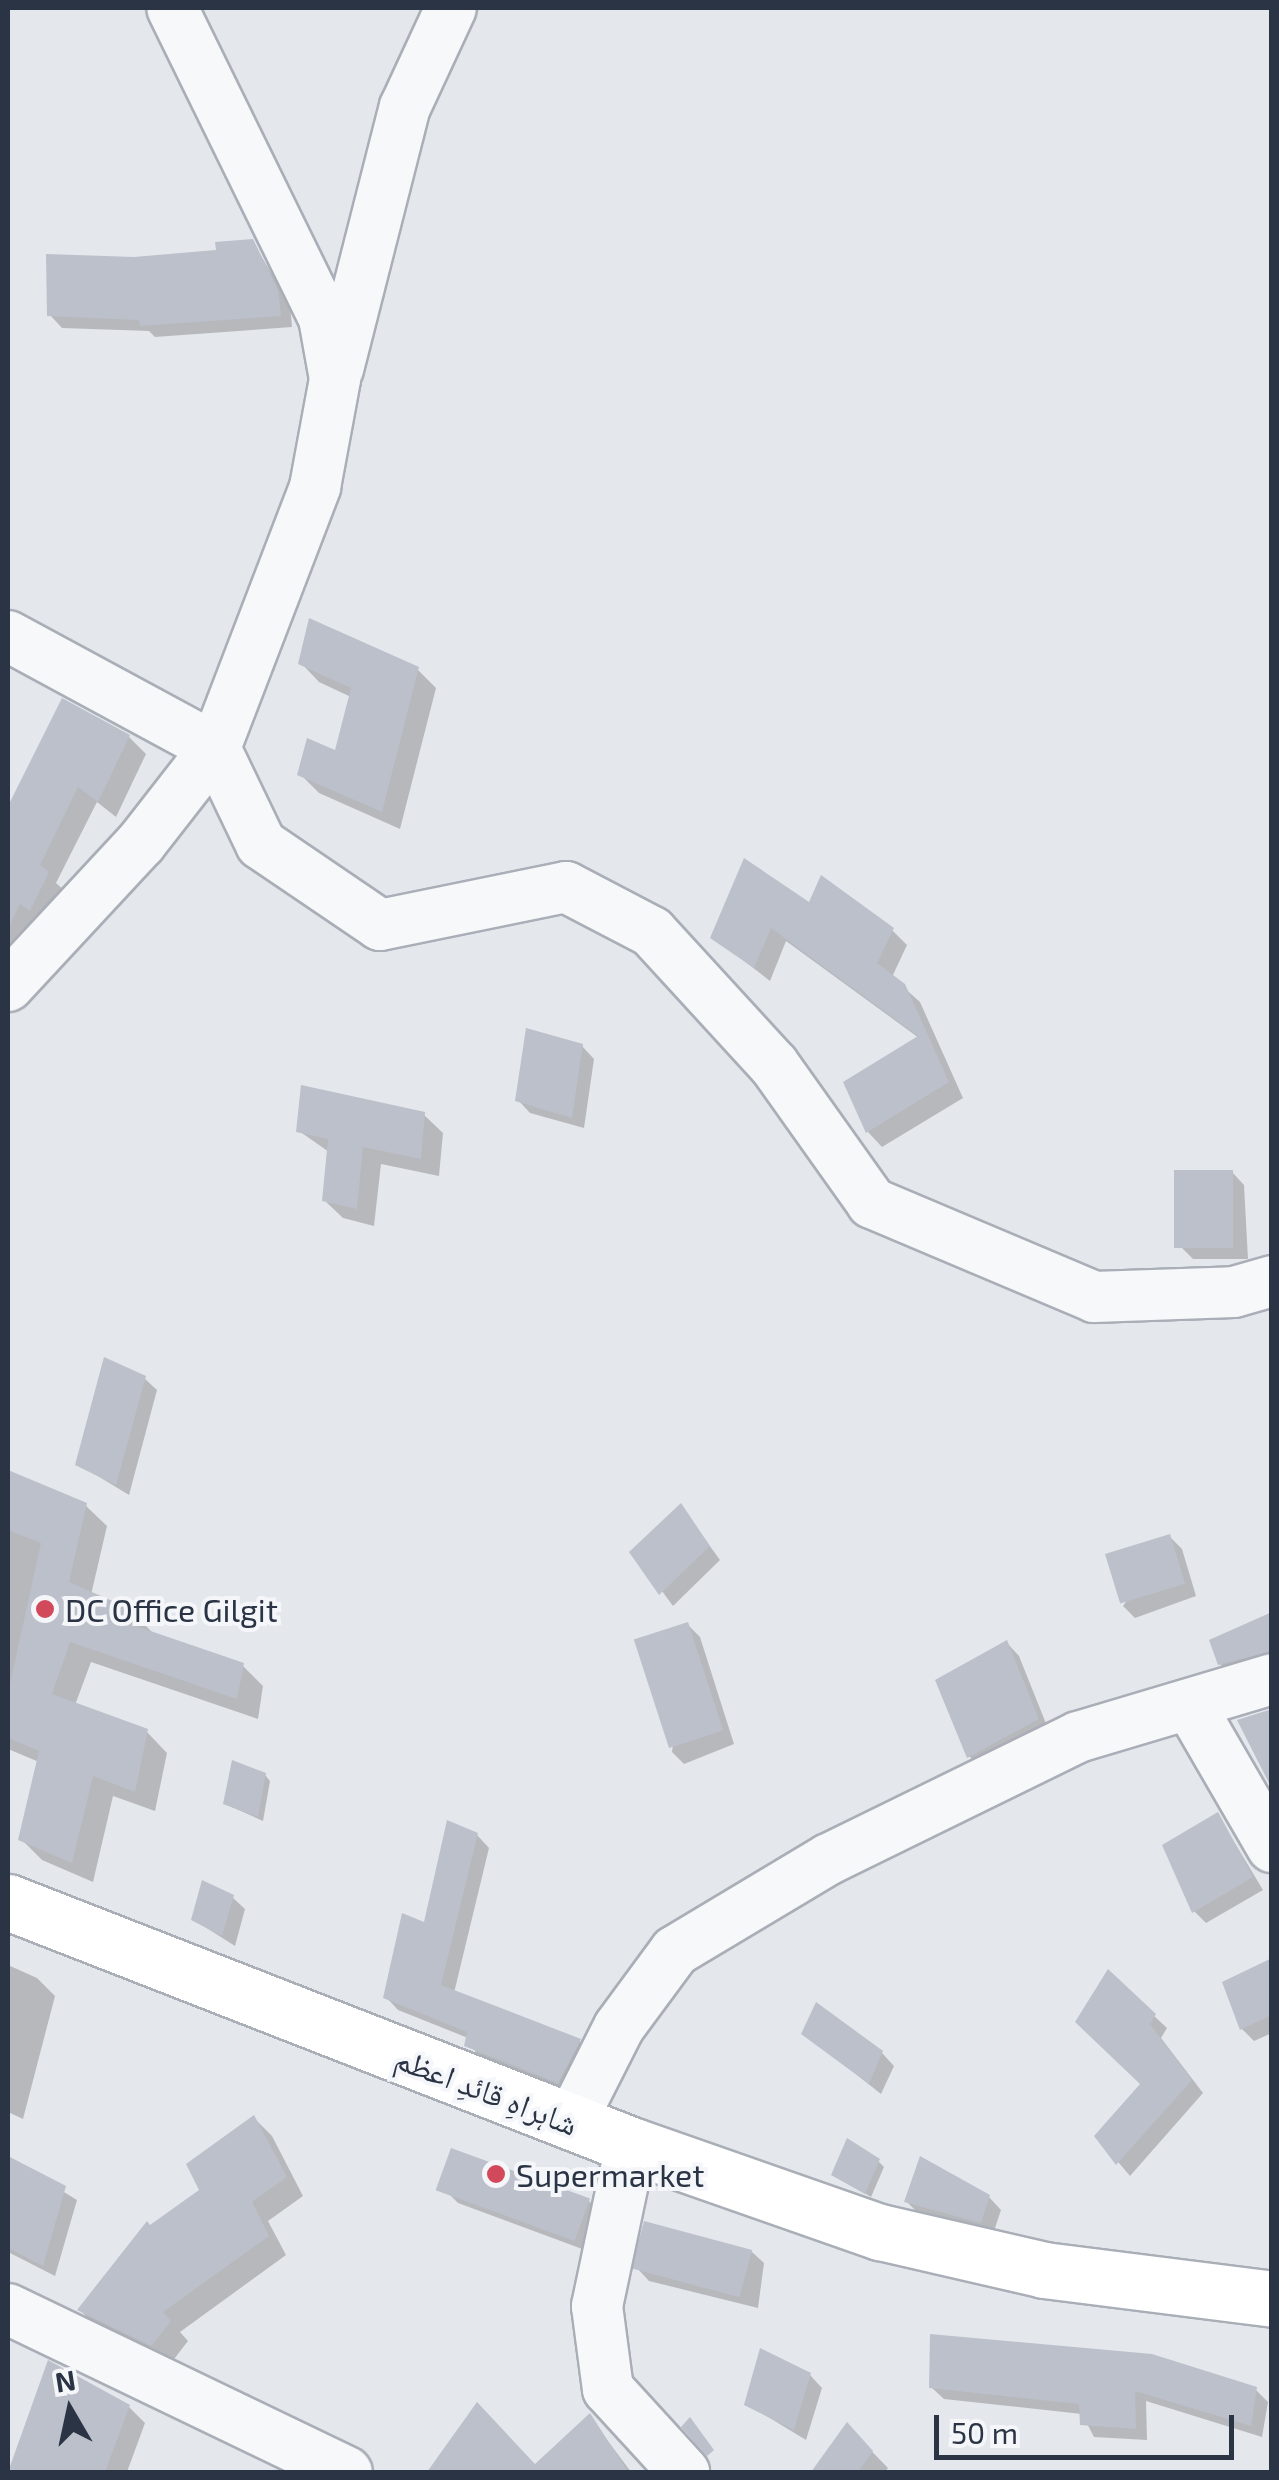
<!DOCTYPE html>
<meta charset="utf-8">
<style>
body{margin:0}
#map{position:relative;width:1279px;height:2480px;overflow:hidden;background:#e4e7ec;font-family:"Exo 2","Noto Naskh Arabic",sans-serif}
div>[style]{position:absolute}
.shadow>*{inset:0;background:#0003}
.building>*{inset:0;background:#bbc0ca;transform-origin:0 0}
.roads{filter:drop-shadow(2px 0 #a9aeb7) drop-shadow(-2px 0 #a9aeb7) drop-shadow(0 2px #a9aeb7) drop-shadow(0 -2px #a9aeb7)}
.minor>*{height:50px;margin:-25px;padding:0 25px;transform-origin:25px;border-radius:25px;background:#f7f8fa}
.highway>*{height:55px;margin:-27.5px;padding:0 27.5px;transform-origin:27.5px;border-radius:27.5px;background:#fff}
.dots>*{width:28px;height:28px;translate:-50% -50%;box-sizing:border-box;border:5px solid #f4f6f9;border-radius:50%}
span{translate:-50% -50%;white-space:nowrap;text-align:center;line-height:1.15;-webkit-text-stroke:8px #f4f6f9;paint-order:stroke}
.poi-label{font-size:32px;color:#2b3445}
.left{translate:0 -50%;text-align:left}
.street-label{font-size:32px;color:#2b3445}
.frame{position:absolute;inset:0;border:10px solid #2b3445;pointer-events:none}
.north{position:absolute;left:20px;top:2360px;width:100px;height:100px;-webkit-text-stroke:8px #f4f6f9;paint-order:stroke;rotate:351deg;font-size:28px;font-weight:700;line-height:40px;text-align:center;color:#2b3445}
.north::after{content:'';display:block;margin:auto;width:35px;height:45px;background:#2b3445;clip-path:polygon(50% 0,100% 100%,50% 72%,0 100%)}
.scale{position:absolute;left:934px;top:2415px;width:300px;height:45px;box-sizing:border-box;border:5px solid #2b3445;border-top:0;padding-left:12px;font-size:30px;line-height:35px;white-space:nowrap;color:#2b3445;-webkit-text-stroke:8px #f4f6f9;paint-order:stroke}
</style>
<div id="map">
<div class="shadow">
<i style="clip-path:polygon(252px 241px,290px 304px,292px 327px,155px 337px,149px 331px,62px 328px,50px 315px,134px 260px,219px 252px)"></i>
<i style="clip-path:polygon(301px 663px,417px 669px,436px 688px,400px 829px,319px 793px,300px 774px,337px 754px,351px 697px,319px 682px)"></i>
<i style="clip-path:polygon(63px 701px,129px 737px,146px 754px,116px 817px,97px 802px,56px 883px,65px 891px,8px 971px,8px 812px)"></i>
<i style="clip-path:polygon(810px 906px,892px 930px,907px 945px,892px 977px,920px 1002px,963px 1098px,882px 1147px,868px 1132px,919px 1038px,786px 941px,770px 981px,713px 937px)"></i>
<i style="clip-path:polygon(582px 1046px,594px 1059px,584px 1128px,530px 1113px,518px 1100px)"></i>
<i style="clip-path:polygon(424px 1115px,443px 1133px,439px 1176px,381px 1164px,374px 1226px,343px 1218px,324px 1200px,329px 1152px,299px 1131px)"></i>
<i style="clip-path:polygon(1232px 1172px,1244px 1185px,1248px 1259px,1193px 1259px,1180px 1246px)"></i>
<i style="clip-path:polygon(144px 1378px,157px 1390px,129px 1495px,78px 1464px)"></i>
<i style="clip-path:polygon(8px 1473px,85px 1505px,107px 1526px,91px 1595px,132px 1612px,153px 1633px,242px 1665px,263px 1686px,258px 1719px,91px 1662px,75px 1705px,146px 1731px,167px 1753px,155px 1811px,113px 1796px,93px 1882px,42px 1860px,21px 1839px,39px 1762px,8px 1749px)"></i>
<i style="clip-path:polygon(681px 1506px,720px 1560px,673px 1606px,633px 1552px)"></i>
<i style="clip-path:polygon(1170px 1537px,1182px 1549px,1196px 1596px,1135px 1618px,1123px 1606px)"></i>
<i style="clip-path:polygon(1272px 1614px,1272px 1665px,1232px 1676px,1220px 1664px)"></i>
<i style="clip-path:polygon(688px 1625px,700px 1637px,734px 1744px,684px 1764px,672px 1752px)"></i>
<i style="clip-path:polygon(1007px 1643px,1019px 1656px,1049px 1731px,981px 1768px,969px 1756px)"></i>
<i style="clip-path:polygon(265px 1775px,270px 1781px,263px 1821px,225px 1804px)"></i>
<i style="clip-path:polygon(1218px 1815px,1263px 1890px,1206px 1923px,1194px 1911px)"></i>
<i style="clip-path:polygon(477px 1835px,489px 1848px,454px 1993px,579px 2041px,592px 2053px,571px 2094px,479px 2058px,468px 2038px,398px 2010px,386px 1997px)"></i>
<i style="clip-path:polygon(232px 1897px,245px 1909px,235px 1946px,194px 1920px)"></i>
<i style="clip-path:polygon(1272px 1961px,1272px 2033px,1254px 2041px,1242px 2029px)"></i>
<i style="clip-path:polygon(8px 1965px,37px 1978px,55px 1996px,23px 2119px,8px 2112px)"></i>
<i style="clip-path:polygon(1108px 1973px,1167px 2028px,1161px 2038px,1203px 2093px,1130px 2176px,1097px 2137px,1144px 2084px)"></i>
<i style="clip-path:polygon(804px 2033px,882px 2053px,894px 2066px,881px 2094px)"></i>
<i style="clip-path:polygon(254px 2118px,272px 2136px,303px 2196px,268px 2221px,286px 2255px,180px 2332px,188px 2341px,171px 2363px,98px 2328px,80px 2310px,150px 2228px,202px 2190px)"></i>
<i style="clip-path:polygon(878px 2161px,884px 2167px,871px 2197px,834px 2175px)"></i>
<i style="clip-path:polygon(18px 2164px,77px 2200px,55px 2276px,8px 2252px,8px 2199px)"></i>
<i style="clip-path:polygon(446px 2191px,589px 2201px,601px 2213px,593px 2253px,458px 2203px)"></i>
<i style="clip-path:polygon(989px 2197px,1001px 2210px,993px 2234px,919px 2214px,907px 2202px)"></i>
<i style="clip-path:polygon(751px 2251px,764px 2263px,758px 2308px,649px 2281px,637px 2268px)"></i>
<i style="clip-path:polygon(49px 2364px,129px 2407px,145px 2423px,127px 2472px,10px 2472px)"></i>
<i style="clip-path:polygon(810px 2375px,822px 2388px,806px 2440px,747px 2404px)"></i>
<i style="clip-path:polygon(931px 2387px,1255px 2389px,1268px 2402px,1262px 2437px,1146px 2401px,1147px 2440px,1094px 2437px,1082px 2414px,944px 2399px)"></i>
<i style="clip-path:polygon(477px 2406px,535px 2467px,590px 2417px,631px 2472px,430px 2472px)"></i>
<i style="clip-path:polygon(847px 2426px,888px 2468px,885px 2472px,814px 2472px)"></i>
</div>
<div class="building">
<i style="clip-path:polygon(253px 239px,278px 290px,281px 316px,140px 326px,139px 320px,47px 316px,46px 254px,134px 257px,216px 250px,215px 242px)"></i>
<i style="clip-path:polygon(309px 618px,419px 667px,382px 812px,297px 775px,307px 738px,335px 750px,351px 688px,298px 664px)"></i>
<i style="clip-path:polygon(62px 698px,130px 735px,98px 802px,78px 787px,40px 865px,49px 872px,30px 911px,20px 904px,8px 929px,8px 806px)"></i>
<i style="clip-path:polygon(744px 858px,809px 902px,821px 875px,894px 928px,877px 963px,905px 984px,949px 1082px,866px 1133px,843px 1082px,918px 1036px,771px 928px,754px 968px,710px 938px)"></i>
<i style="clip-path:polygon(526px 1028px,583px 1044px,572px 1118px,515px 1101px)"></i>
<i style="clip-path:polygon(301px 1085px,425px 1112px,421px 1159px,363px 1147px,357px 1209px,322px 1201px,328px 1139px,296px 1132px)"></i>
<i style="left:1174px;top:1170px;width:59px;height:78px"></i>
<i style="clip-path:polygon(104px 1357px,146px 1376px,116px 1485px,75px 1465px)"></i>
<i style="clip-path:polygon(8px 1470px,87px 1503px,69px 1582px,133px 1610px,130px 1624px,244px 1663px,237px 1699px,70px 1642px,52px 1694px,148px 1729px,135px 1792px,93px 1776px,72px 1863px,18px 1840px,39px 1751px,8px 1738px,8px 1693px,41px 1543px,8px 1530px)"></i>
<i style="clip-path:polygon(681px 1503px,710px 1546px,659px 1595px,629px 1552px)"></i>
<i style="left:1170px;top:1534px;width:52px;height:68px;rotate:73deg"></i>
<i style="clip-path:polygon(1272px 1612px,1272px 1651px,1218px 1665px,1209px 1640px)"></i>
<i style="left:688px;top:1622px;width:114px;height:57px;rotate:72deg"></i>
<i style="clip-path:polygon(1007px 1640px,1039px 1719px,967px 1758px,935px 1680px)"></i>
<i style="clip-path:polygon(1272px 1709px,1272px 1789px,1237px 1720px)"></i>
<i style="clip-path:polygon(232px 1760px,266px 1773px,258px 1817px,223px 1804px)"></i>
<i style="clip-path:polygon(1218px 1812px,1253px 1877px,1192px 1913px,1162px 1845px)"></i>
<i style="clip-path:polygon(447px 1820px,478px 1833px,441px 1985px,581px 2039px,558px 2083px,464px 2046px,467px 2032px,383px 1998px,402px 1913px,424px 1922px)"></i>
<i style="clip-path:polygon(202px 1880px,234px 1895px,222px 1936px,191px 1920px)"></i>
<i style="clip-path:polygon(1272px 1958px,1272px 2015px,1240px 2030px,1222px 1982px)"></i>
<i style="clip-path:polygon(1108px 1969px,1156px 2014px,1150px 2024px,1192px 2080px,1116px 2165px,1094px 2136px,1140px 2084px,1075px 2022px)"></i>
<i style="clip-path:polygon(816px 2002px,883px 2051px,869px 2084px,801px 2034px)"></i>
<i style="clip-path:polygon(254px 2115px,287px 2177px,252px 2202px,269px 2236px,163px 2312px,171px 2321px,151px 2346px,77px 2310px,147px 2221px,150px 2225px,199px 2190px,186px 2164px)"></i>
<i style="clip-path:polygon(847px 2138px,880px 2159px,865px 2194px,831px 2175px)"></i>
<i style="left:451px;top:2148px;width:148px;height:45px;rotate:20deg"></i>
<i style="clip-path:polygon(8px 2156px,66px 2186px,43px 2266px,8px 2248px)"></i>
<i style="clip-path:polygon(920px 2156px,990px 2195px,981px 2223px,904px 2202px)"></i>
<i style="left:644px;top:2221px;width:112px;height:49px;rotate:15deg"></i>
<i style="clip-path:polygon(930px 2334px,1152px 2354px,1257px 2387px,1251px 2426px,1135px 2391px,1136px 2429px,1080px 2425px,1079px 2404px,929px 2388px)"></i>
<i style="clip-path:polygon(760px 2348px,811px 2373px,794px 2430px,744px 2405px)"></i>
<i style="clip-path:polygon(48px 2360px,130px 2405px,105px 2472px,8px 2472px)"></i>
<i style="clip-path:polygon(477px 2402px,535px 2464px,590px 2413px,628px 2472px,427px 2472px)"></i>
<i style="clip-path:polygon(690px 2417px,714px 2450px,707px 2456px,681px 2427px)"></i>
<i style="clip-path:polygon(847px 2422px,873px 2451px,858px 2472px,811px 2472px)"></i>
</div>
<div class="roads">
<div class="minor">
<i style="left:338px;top:369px;width:270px;rotate:-75.7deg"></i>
<i style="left:405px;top:107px;width:109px;rotate:-65.1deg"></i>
<i style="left:8px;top:636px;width:235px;rotate:28.4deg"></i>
<i style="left:215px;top:748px;width:106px;rotate:64.4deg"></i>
<i style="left:261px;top:844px;width:144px;rotate:34.2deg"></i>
<i style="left:380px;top:925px;width:190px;rotate:-11.5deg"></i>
<i style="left:566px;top:887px;width:97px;rotate:27.6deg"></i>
<i style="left:652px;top:932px;width:180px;rotate:47.5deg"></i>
<i style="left:774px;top:1065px;width:169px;rotate:54.6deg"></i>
<i style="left:872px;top:1203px;width:241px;rotate:22.9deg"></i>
<i style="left:1094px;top:1297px;width:140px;rotate:-2deg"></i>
<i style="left:1234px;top:1292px;width:40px;rotate:-16deg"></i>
<i style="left:8px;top:986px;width:195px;rotate:-47.1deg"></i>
<i style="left:141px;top:843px;width:120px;rotate:-52.1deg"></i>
<i style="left:215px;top:748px;width:280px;rotate:-69deg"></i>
<i style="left:315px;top:487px;width:110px;rotate:-79.5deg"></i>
<i style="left:335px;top:379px;width:62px;rotate:-100.2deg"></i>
<i style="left:324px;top:318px;width:345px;rotate:-116.1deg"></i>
<i style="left:1191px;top:1707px;width:162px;rotate:59.9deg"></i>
<i style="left:571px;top:2122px;width:106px;rotate:-63.2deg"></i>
<i style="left:619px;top:2027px;width:94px;rotate:-53.6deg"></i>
<i style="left:675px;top:1951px;width:179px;rotate:-30.9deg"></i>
<i style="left:829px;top:1859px;width:277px;rotate:-26.1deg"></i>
<i style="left:1078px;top:1737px;width:202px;rotate:-16.6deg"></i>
<i style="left:631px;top:2145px;width:165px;rotate:101.9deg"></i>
<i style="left:597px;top:2306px;width:84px;rotate:82.5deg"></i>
<i style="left:608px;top:2389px;width:113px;rotate:47.5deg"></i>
<i style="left:8px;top:2309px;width:376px;rotate:25.7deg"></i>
</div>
<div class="highway">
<i style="left:8px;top:1902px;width:669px;rotate:21.31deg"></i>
<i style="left:631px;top:2145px;width:264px;rotate:19.3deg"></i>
<i style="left:880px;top:2232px;width:168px;rotate:13deg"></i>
<i style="left:1044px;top:2270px;width:230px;rotate:7.2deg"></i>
</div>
</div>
<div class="dots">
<i style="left:45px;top:1609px;background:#d1495b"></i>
<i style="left:496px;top:2174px;background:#d1495b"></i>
</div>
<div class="poi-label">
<span class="left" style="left:65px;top:1609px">DC Office Gilgit</span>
<span class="left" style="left:516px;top:2174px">Supermarket</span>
</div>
<div class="street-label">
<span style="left:487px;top:2090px;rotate:21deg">شاہراہِ قائدِ اعظم</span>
</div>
<div class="frame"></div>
<div class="north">N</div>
<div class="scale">50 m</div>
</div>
